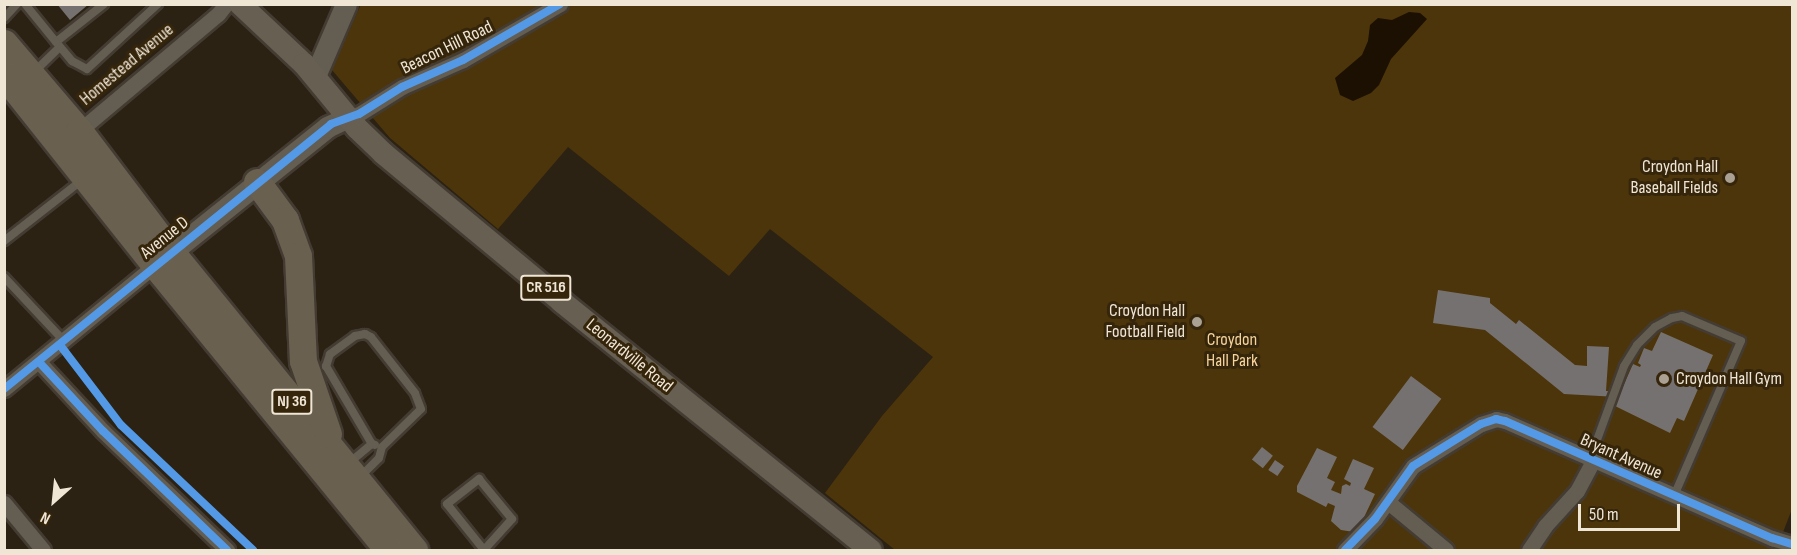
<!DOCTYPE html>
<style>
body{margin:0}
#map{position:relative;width:1797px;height:555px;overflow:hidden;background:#2b2214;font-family:"Sofia Sans Condensed",sans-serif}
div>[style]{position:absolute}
.green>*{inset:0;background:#4c350a}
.water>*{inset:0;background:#1c1002}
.building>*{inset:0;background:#767171;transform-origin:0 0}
.roads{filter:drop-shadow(2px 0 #443c32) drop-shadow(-2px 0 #443c32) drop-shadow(0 2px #443c32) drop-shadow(0 -2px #443c32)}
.lane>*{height:8px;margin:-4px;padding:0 4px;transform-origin:4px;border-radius:4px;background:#635d52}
.street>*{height:15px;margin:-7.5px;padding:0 7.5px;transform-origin:7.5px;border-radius:7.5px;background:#635d52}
.secondary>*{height:21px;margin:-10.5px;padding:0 10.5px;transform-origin:10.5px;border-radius:10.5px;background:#635d52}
.primary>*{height:22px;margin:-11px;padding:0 11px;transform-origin:11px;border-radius:11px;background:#675f51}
.highway>*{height:27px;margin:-13.5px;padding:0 13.5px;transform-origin:13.5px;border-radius:13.5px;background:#6a6050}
.cycleway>*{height:8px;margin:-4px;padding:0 4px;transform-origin:4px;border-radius:4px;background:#5399e6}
.dots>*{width:16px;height:16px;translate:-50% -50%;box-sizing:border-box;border:3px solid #35250a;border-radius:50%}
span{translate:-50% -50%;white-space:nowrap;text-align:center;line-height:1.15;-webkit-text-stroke:6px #35250a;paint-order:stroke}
.shield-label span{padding:2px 4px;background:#35250a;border:2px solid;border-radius:4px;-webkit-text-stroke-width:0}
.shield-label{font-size:16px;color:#f0e6d6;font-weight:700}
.street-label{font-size:18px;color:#f0e6d6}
.poi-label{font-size:18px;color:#f0e6d6}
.right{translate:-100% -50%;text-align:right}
.left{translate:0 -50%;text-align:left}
.park-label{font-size:18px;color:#f6d49d}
.frame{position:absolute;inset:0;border:6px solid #f0e6d6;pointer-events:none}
.north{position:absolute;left:24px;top:471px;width:60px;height:60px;-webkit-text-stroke:4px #35250a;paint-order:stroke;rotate:207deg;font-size:16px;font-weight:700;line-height:24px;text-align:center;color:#f0e6d6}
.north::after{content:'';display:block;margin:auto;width:21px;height:27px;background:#f0e6d6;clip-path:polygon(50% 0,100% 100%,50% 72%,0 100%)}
.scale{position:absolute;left:1578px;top:504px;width:102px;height:27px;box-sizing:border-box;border:3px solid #f0e6d6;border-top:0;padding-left:8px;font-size:18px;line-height:21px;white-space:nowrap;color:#f0e6d6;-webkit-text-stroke:4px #35250a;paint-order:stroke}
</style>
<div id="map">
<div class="green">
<i style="clip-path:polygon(361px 4px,1792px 5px,1792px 509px,1776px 550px,895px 550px,825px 493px,882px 416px,933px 357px,770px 229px,729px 276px,568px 147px,498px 229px,390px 138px,332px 70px)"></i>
</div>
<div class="water">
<i style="clip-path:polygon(1409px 12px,1420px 13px,1427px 19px,1391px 59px,1379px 85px,1371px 93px,1353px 101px,1340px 95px,1335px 78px,1362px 55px,1368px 41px,1370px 25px,1378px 18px,1392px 20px)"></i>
</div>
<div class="building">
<i style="clip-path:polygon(57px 4px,89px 4px,70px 20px)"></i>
<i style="clip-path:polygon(1438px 290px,1490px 298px,1490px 303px,1516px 324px,1519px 320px,1575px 365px,1587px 366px,1587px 346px,1609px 347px,1606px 391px,1621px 391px,1633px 364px,1640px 367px,1641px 365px,1638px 363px,1644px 348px,1652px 351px,1661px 332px,1713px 355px,1684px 421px,1677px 418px,1670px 433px,1615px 406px,1618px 397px,1564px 394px,1485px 330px,1433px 323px)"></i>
<i style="left:1411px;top:376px;width:38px;height:64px;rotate:37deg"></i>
<i style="left:1262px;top:447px;width:14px;height:16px;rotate:39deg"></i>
<i style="clip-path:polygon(1317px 448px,1337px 457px,1327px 478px,1335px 482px,1331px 490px,1341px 494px,1342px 486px,1346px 484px,1350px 486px,1351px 483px,1344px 479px,1353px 459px,1374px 468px,1364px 489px,1375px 494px,1359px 528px,1357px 527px,1354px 532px,1341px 530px,1331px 521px,1335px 506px,1328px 503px,1326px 507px,1297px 492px,1297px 486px)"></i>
<i style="left:1275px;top:460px;width:11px;height:12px;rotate:34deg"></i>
</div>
<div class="roads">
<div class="lane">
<i style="left:25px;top:4px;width:49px;rotate:50.8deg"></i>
<i style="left:104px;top:4px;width:61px;rotate:141.6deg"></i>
<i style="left:56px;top:42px;width:25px;rotate:50deg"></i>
<i style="left:72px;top:61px;width:17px;rotate:28deg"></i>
<i style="left:87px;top:69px;width:96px;rotate:-42.5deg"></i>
<i style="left:4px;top:18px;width:19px;rotate:-47deg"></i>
<i style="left:34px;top:72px;width:36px;rotate:-44deg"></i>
<i style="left:4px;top:241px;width:99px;rotate:-38deg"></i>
<i style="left:4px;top:277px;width:88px;rotate:46.8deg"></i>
<i style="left:1590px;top:459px;width:99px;rotate:-69.9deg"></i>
<i style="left:1624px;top:366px;width:25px;rotate:-58deg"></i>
<i style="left:1637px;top:345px;width:25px;rotate:-45deg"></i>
<i style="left:1655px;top:327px;width:19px;rotate:-28deg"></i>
<i style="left:1672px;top:318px;width:10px;rotate:-11deg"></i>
<i style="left:1682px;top:316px;width:64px;rotate:23deg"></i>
<i style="left:1741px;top:341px;width:169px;rotate:113.4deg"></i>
<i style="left:349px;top:463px;width:30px;rotate:-40deg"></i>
<i style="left:372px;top:444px;width:3px;rotate:18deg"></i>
<i style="left:361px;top:476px;width:25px;rotate:-45deg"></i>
<i style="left:379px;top:458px;width:11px;rotate:-75deg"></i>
<i style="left:382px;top:447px;width:54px;rotate:-44.3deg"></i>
<i style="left:421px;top:409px;width:17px;rotate:-111deg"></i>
<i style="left:415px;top:393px;width:71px;rotate:-128.2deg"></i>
<i style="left:371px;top:337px;width:7px;rotate:-153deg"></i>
<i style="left:365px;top:334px;width:10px;rotate:169deg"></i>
<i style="left:355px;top:336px;width:31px;rotate:144deg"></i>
<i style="left:330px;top:354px;width:13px;rotate:108deg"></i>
<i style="left:326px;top:366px;width:91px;rotate:59.5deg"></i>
<i style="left:479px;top:479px;width:52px;rotate:50.5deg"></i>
<i style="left:512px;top:519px;width:42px;rotate:132.1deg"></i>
<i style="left:484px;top:550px;width:59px;rotate:-128.8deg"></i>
<i style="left:447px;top:504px;width:41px;rotate:-38deg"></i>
</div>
<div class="street">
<i style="left:348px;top:117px;width:11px;rotate:-15deg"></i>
<i style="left:359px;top:114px;width:51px;rotate:-32.1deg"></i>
<i style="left:402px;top:87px;width:67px;rotate:-23.9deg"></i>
<i style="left:463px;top:60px;width:112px;rotate:-30deg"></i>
<i style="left:79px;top:131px;width:182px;rotate:-40.1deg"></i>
<i style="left:218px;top:14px;width:13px;rotate:-51deg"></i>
<i style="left:39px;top:362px;width:94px;rotate:47.2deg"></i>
<i style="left:103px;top:431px;width:172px;rotate:43.8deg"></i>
<i style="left:4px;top:389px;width:195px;rotate:-39.4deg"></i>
<i style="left:1388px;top:502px;width:75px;rotate:39.6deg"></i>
<i style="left:4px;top:503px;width:61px;rotate:50.3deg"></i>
<i style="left:1345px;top:550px;width:43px;rotate:-45.9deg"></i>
<i style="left:1375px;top:519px;width:65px;rotate:-54.4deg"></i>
<i style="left:1413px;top:466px;width:80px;rotate:-31.7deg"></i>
<i style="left:1481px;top:424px;width:16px;rotate:-18deg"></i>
<i style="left:1496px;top:419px;width:9px;rotate:13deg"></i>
<i style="left:1505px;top:421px;width:292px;rotate:23.7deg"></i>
<i style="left:1772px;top:538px;width:21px;rotate:17deg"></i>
<i style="left:1529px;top:550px;width:29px;rotate:-56deg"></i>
<i style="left:1545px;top:526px;width:47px;rotate:-47.6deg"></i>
<i style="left:1577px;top:491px;width:34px;rotate:-62deg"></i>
</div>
<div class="secondary">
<i style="left:315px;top:76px;width:78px;rotate:-66.7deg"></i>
<i style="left:160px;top:261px;width:214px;rotate:-38.7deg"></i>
<i style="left:327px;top:127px;width:23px;rotate:-25deg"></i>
</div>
<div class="primary">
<i style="left:240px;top:4px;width:88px;rotate:43.2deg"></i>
<i style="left:304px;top:64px;width:83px;rotate:50.4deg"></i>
<i style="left:357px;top:128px;width:37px;rotate:44deg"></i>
<i style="left:384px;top:154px;width:231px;rotate:39.7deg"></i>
<i style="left:562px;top:302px;width:396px;rotate:38.8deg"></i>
</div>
<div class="highway">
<i style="left:4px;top:43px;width:116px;rotate:49.6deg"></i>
<i style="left:79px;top:131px;width:152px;rotate:52.8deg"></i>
<i style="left:171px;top:252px;width:385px;rotate:50.8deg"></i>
<i style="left:4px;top:75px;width:243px;rotate:51.5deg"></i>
<i style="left:155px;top:265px;width:368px;rotate:50.7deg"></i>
<i style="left:257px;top:182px;width:47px;rotate:53.6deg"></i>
<i style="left:285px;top:220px;width:38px;rotate:70deg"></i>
<i style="left:298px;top:256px;width:105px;rotate:87.3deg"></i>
<i style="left:303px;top:361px;width:77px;rotate:71.1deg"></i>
</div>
</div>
<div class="cycleway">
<i style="left:60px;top:345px;width:101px;rotate:52.7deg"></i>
<i style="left:121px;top:425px;width:182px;rotate:43.4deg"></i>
<i style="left:39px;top:362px;width:94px;rotate:47.2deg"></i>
<i style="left:103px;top:431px;width:172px;rotate:43.8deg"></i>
<i style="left:4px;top:389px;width:421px;rotate:-39deg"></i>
<i style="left:331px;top:124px;width:30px;rotate:-20deg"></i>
<i style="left:359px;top:114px;width:51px;rotate:-32.1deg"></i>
<i style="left:402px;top:87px;width:67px;rotate:-23.9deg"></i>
<i style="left:463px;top:60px;width:112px;rotate:-30deg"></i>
<i style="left:1345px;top:550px;width:43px;rotate:-45.9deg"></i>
<i style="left:1375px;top:519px;width:65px;rotate:-54.4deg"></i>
<i style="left:1413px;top:466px;width:80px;rotate:-31.7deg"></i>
<i style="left:1481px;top:424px;width:16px;rotate:-18deg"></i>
<i style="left:1496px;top:419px;width:9px;rotate:13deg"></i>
<i style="left:1505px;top:421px;width:292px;rotate:23.7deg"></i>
<i style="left:1772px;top:538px;width:21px;rotate:17deg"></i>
</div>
<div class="dots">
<i style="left:1730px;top:178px;background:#aba192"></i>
<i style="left:1197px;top:322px;background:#aba192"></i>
<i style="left:1664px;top:379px;background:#aba192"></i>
</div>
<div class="shield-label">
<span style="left:546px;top:288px">CR 516</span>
<span style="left:292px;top:402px">NJ 36</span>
</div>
<div class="street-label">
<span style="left:447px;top:48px;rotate:-26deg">Beacon Hill Road</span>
<span style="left:127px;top:65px;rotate:-40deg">Homestead Avenue</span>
<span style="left:165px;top:238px;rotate:-39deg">Avenue D</span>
<span style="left:629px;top:356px;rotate:39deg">Leonardville Road</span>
<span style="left:1621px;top:457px;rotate:24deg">Bryant Avenue</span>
</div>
<div class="poi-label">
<span class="right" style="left:1718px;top:178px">Croydon Hall<br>Baseball Fields</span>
<span class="right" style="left:1185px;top:322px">Croydon Hall<br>Football Field</span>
<span class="left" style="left:1676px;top:379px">Croydon Hall Gym</span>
</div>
<div class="park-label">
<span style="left:1232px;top:351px">Croydon<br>Hall Park</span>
</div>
<div class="frame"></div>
<div class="north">N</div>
<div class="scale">50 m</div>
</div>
